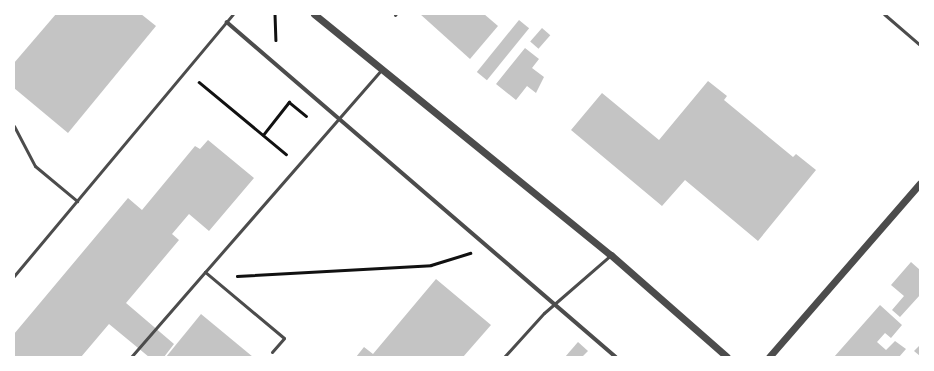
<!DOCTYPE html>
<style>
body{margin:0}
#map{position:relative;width:934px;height:371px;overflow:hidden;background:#fff;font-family:"Work Sans",sans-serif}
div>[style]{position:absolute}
.building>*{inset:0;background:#c4c4c4;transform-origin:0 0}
.path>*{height:2.5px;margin:-1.25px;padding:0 1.25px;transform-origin:1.25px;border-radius:1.25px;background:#111}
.service>*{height:3px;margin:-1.5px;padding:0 1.5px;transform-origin:1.5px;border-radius:1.5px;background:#4c4c4c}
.pedestrian>*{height:3.5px;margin:-1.75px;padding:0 1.75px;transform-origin:1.75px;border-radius:1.75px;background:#4c4c4c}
.tertiary>*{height:7px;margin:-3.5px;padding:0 3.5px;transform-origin:3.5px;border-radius:3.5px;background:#4c4c4c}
span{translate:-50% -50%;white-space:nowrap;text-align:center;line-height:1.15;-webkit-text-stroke:4px #fff;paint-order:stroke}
.frame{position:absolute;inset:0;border:15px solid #fff;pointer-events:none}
</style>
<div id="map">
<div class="building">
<i style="clip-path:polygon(56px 14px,141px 14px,156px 26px,68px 133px,14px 88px,14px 63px)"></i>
<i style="clip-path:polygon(420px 14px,484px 14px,498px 26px,470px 59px)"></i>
<i style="left:519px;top:20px;width:13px;height:67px;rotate:39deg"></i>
<i style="left:542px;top:28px;width:11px;height:18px;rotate:41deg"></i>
<i style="clip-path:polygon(525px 48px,539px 59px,532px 68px,544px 77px,536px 93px,527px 86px,516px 100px,496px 84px)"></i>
<i style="clip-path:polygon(708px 81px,727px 96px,724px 100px,793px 157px,796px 154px,816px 170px,758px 241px,685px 180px,662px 206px,571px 130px,602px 93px,659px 140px)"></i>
<i style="clip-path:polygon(208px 140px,254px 178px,209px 231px,189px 214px,172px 234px,179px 240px,126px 303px,174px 344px,164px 357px,149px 357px,109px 324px,81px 357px,14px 357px,14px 334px,128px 198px,142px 210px,195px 146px,200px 149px)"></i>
<i style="clip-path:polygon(911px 262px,920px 270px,920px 295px,900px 317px,892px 310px,904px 296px,891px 285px)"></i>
<i style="clip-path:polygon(436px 279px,491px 325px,463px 357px,356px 357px,364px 347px,373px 354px)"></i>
<i style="clip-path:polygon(880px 305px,902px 325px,891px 338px,885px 333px,877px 342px,886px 350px,895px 341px,906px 349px,899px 357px,834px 357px)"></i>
<i style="clip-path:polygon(201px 314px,253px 357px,166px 357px)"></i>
<i style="clip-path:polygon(578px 342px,588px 351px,582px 357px,565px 357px)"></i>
<i style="clip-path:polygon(920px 345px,920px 356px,914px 351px)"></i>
</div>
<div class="path">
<i style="left:275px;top:14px;width:26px;rotate:88deg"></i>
<i style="left:199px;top:82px;width:113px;rotate:39.6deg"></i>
<i style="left:263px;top:135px;width:42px;rotate:-51.8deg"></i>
<i style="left:289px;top:102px;width:22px;rotate:39deg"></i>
<i style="left:237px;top:276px;width:194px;rotate:-3.2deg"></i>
<i style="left:431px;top:265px;width:41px;rotate:-17.1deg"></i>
</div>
<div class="service">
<i style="left:884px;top:14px;width:48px;rotate:40.7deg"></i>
<i style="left:395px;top:15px;width:1px;rotate:-45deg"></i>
<i style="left:14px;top:126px;width:45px;rotate:62.3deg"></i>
<i style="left:35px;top:166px;width:55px;rotate:39.8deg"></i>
<i style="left:14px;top:276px;width:341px;rotate:-50.1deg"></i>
<i style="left:272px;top:352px;width:18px;rotate:-49deg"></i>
<i style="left:284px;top:338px;width:103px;rotate:-140.1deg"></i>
<i style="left:205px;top:272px;width:269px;rotate:-48.9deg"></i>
<i style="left:131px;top:357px;width:113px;rotate:-49deg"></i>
<i style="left:504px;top:357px;width:59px;rotate:-47.7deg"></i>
<i style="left:544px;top:313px;width:89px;rotate:-40.9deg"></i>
</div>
<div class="pedestrian">
<i style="left:227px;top:22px;width:513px;rotate:40.73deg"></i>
</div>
<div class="tertiary">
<i style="left:314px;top:14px;width:382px;rotate:39.1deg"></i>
<i style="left:611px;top:255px;width:154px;rotate:41.3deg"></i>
<i style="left:769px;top:357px;width:230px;rotate:-49deg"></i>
</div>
<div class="frame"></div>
</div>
